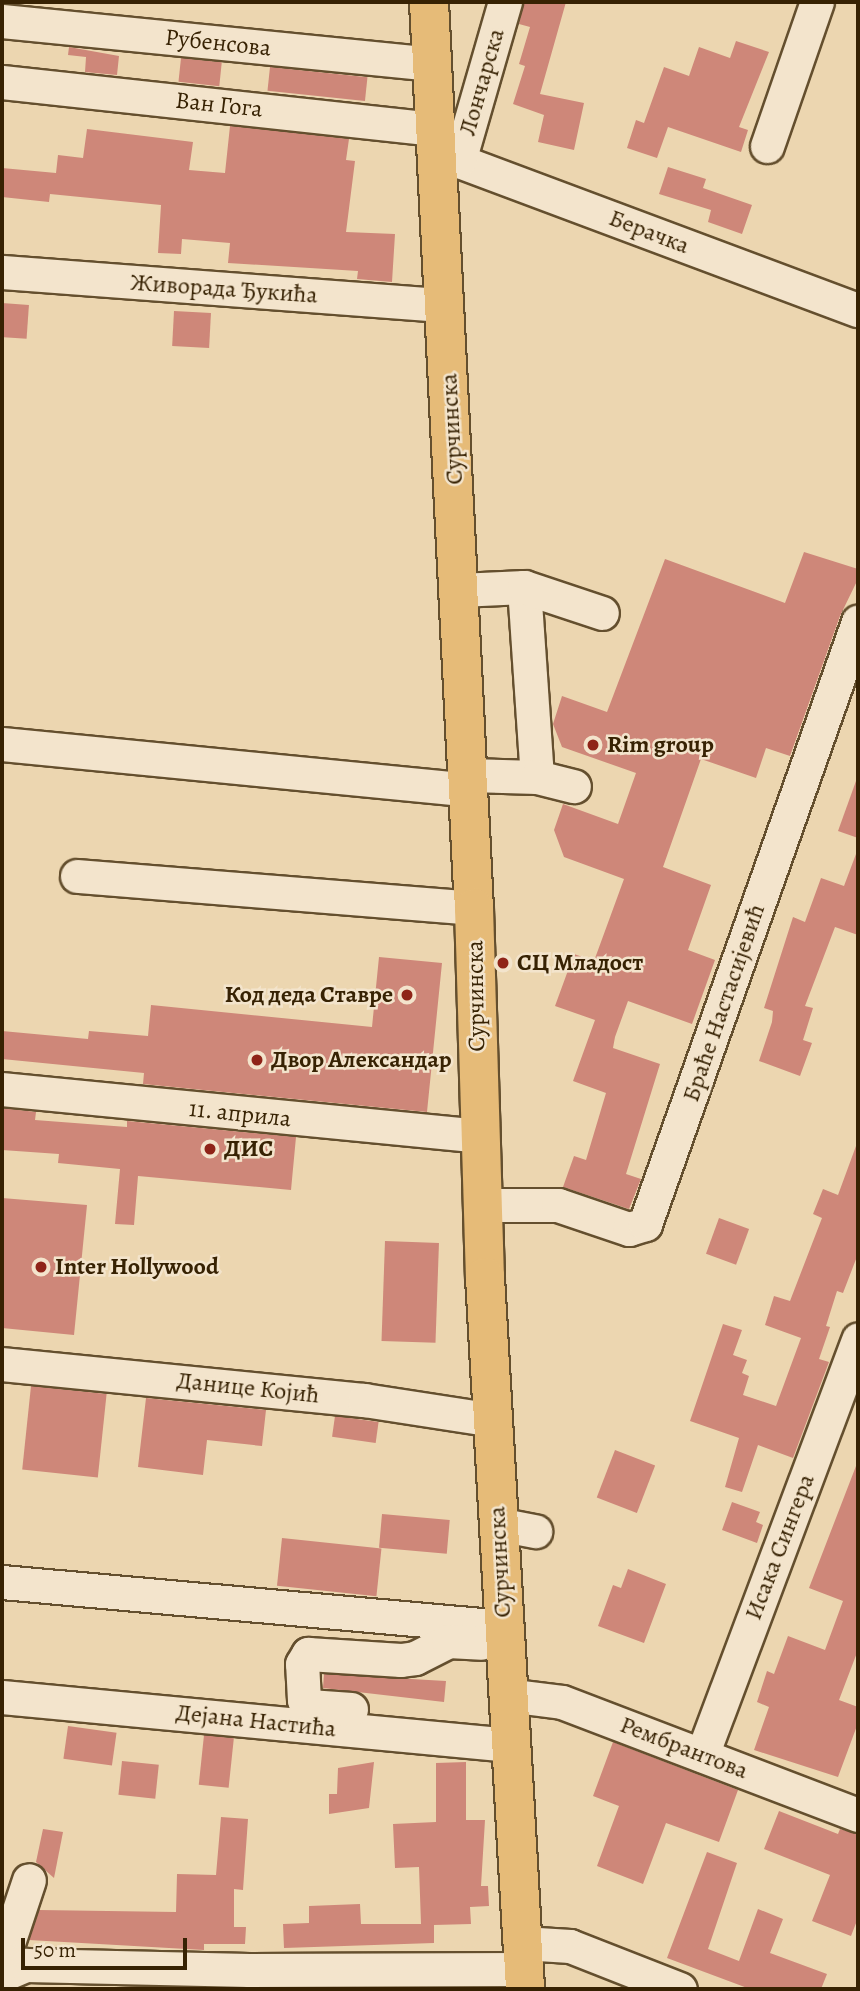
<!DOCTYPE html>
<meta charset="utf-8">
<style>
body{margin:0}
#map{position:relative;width:860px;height:1991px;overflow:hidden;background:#ecd6b0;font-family:Alegreya,serif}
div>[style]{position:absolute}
.building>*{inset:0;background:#ce8779;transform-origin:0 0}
.roads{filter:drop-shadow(2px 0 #644f2e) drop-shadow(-2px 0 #644f2e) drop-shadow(0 2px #644f2e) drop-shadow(0 -2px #644f2e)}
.minor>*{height:33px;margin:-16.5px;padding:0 16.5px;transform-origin:16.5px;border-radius:16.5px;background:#f3e4cc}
.major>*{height:38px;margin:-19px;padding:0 19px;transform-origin:19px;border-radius:19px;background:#e6bb78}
.dots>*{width:19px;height:19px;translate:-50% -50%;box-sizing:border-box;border:4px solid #f3e4cc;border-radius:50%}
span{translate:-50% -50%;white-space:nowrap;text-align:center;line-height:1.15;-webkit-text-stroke:5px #f3e4cc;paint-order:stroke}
.street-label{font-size:24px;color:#372203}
.poi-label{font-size:24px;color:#372203;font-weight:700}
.left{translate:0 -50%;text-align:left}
.right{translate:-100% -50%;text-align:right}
.frame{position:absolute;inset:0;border:4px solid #372203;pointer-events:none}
.scale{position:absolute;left:21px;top:1938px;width:166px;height:32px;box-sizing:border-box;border:4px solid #372203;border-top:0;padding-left:9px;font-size:21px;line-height:24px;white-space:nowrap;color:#372203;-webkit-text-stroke:5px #f3e4cc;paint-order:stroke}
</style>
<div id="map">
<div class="building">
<i style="clip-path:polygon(524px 2px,566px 2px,540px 94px,584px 103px,574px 150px,538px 142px,544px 115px,513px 104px,525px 66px,519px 64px,530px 27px,519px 24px)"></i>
<i style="clip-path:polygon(736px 41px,769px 52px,739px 127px,748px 130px,741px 152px,668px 127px,657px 158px,627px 148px,636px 120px,644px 123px,664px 67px,689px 76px,699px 47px,730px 58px)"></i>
<i style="clip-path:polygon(69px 47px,119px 56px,117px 75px,85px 72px,86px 57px,68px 55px)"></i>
<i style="left:181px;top:58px;width:41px;height:24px;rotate:6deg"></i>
<i style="left:270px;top:67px;width:98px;height:24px;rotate:6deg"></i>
<i style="clip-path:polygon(230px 126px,349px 139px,346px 160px,355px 161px,346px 232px,395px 234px,392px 282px,357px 279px,358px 271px,228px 263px,230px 243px,182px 239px,181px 254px,158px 253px,161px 205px,50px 194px,49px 202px,2px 197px,2px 168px,56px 173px,58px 155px,83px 158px,87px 129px,193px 142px,189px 170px,225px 173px)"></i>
<i style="clip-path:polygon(668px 167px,706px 179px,703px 188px,752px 205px,742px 234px,708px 222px,711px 210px,659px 194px)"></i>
<i style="left:2px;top:303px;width:27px;height:34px;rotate:4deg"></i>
<i style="left:174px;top:311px;width:37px;height:35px;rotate:3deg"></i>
<i style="clip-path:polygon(804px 552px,858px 569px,858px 579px,840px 616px,790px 756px,766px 748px,756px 778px,701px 759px,663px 867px,711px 885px,688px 950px,715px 960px,692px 1024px,628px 1001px,615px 1037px,613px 1048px,660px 1064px,626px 1174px,641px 1179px,629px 1209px,563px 1187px,574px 1156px,586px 1160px,606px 1093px,573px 1081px,595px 1020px,555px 1006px,574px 954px,594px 961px,624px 879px,564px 857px,554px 830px,563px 804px,618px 824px,636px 773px,562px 747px,553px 724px,562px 696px,607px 712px,665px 559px,785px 603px)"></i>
<i style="clip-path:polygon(856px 781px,858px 781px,858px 838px,838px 831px)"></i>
<i style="clip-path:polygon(856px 854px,858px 935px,835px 927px,805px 1006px,813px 1008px,803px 1040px,812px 1043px,800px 1076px,759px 1061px,772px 1022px,773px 1011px,764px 1008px,793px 917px,805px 922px,821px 878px,844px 886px)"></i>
<i style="clip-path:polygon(379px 957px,442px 963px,427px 1112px,143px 1084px,144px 1073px,2px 1059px,2px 1031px,88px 1039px,89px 1031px,148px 1036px,151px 1005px,372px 1027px)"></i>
<i style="clip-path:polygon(2px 1108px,36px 1112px,35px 1120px,127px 1127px,127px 1121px,296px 1137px,291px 1190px,138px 1176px,134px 1225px,115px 1224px,120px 1169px,58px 1163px,59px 1154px,2px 1150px)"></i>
<i style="clip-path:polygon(856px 1146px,858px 1254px,843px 1293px,837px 1291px,826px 1326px,830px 1327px,819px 1359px,829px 1362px,793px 1458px,758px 1445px,742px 1492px,725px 1487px,739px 1438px,690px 1421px,723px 1324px,742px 1330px,733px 1355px,747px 1360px,742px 1373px,749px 1376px,743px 1395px,776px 1406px,801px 1338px,765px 1325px,774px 1296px,790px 1301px,822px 1218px,813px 1214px,823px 1189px,838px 1195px)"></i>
<i style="clip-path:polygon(2px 1198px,87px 1205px,74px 1335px,2px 1328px)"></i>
<i style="left:719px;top:1218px;width:32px;height:38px;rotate:20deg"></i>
<i style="left:385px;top:1241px;width:54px;height:100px;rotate:2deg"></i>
<i style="left:31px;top:1386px;width:76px;height:84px;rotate:6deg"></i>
<i style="clip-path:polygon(146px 1398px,266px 1410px,262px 1446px,207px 1440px,203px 1475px,138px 1467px)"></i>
<i style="left:335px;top:1416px;width:44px;height:21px;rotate:8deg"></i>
<i style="left:615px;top:1450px;width:43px;height:51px;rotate:21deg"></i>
<i style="clip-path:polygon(856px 1466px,858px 1650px,839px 1700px,858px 1707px,858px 1723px,838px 1777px,754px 1750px,769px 1707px,757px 1702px,767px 1671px,774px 1674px,788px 1636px,825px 1650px,843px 1601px,809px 1588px)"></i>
<i style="clip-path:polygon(732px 1502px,760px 1512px,756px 1522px,763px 1525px,757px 1543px,722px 1530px)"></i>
<i style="left:382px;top:1514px;width:68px;height:34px;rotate:5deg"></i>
<i style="left:282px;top:1538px;width:100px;height:48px;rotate:6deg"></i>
<i style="clip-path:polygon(628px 1569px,666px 1584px,644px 1643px,598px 1626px,613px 1585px,621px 1588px)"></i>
<i style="clip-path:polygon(324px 1674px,446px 1681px,444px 1702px,323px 1688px)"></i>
<i style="left:68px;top:1726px;width:49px;height:33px;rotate:8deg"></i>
<i style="left:204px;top:1735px;width:30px;height:50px;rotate:6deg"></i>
<i style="clip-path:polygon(613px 1742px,738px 1790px,719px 1842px,666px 1823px,643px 1884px,597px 1866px,619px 1806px,593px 1796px)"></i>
<i style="left:122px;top:1761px;width:37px;height:34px;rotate:6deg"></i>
<i style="clip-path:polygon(374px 1762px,369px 1808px,329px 1814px,329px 1794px,337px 1794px,338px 1768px)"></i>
<i style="clip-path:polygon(466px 1762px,466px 1820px,485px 1820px,481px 1886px,488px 1886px,489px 1906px,470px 1907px,471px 1924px,434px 1925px,434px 1943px,284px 1948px,283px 1924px,309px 1923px,309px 1906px,360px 1904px,361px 1924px,421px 1924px,419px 1867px,395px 1868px,393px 1824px,436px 1822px,436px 1763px)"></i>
<i style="clip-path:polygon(779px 1811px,838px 1834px,840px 1829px,858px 1834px,858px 1918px,851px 1936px,812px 1921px,830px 1875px,764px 1849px)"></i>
<i style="clip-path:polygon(221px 1817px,248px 1819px,243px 1890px,234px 1889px,234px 1927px,246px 1927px,245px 1944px,204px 1944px,204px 1950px,29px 1940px,39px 1910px,176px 1912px,177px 1874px,216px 1875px)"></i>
<i style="clip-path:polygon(43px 1829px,63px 1832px,54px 1878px,36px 1862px)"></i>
<i style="clip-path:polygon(707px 1852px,737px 1863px,708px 1949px,739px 1961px,758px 1909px,783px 1919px,770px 1953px,827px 1974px,821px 1989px,750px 1989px,667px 1958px)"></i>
</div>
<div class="roads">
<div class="minor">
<i style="left:2px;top:21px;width:433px;rotate:5.7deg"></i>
<i style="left:2px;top:82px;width:438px;rotate:6.2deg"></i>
<i style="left:767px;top:146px;width:152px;rotate:-70.9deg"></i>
<i style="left:438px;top:161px;width:21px"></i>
<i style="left:459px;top:161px;width:426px;rotate:20.5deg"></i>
<i style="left:459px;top:161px;width:166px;rotate:-73.9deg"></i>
<i style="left:2px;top:272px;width:445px;rotate:4.3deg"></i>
<i style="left:524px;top:587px;width:190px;rotate:86.1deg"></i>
<i style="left:459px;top:590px;width:65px;rotate:-2.6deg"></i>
<i style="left:524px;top:587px;width:82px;rotate:18.4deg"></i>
<i style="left:2px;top:744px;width:468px;rotate:5.6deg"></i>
<i style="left:468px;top:775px;width:69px;rotate:1.7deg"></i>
<i style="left:537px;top:777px;width:38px;rotate:14deg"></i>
<i style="left:77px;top:876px;width:398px;rotate:4.6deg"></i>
<i style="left:2px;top:1089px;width:479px;rotate:5.6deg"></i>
<i style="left:483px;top:1205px;width:75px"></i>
<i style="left:558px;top:1205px;width:75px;rotate:18.7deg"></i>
<i style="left:629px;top:1229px;width:17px;rotate:-17deg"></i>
<i style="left:645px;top:1224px;width:639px;rotate:-70.52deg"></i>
<i style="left:2px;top:1364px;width:364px;rotate:5.7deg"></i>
<i style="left:364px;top:1400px;width:131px;rotate:8.8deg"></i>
<i style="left:498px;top:1524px;width:38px;rotate:11deg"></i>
<i style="left:2px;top:1582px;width:503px;rotate:5.13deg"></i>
<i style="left:507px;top:1695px;width:55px;rotate:7.3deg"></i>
<i style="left:562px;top:1702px;width:317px;rotate:20.9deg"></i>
<i style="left:2px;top:1697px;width:510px;rotate:5.4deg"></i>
<i style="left:351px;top:1709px;width:39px;rotate:-176deg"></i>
<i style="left:312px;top:1706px;width:10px;rotate:-143deg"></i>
<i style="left:304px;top:1700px;width:36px;rotate:-93deg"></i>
<i style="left:302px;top:1664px;width:12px;rotate:-59deg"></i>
<i style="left:308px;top:1654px;width:93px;rotate:3.7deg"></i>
<i style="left:401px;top:1660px;width:14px;rotate:-8deg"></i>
<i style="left:415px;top:1658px;width:37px;rotate:-27deg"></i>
<i style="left:448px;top:1641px;width:33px;rotate:3deg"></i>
<i style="left:702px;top:1755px;width:444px;rotate:-69.4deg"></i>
<i style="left:522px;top:1943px;width:48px;rotate:3.6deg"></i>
<i style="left:570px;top:1946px;width:118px;rotate:21.4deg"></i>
<i style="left:2px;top:1961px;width:85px;rotate:-71.6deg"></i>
<i style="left:2px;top:1975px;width:26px;rotate:-23deg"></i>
<i style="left:26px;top:1965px;width:223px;rotate:1.3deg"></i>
<i style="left:249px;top:1970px;width:275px;rotate:-0.2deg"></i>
</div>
<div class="major">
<i style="left:429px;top:2px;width:907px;rotate:87.16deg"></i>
<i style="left:474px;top:908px;width:369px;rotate:88.3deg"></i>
<i style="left:485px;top:1277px;width:713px;rotate:86.78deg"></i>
</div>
</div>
<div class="dots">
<i style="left:593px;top:745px;background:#8f2418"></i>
<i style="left:503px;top:963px;background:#8f2418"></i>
<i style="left:407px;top:995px;background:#8f2418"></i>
<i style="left:257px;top:1060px;background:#8f2418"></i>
<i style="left:210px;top:1149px;background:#8f2418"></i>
<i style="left:41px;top:1267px;background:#8f2418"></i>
</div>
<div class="street-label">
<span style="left:218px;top:43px;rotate:6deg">Рубенсова</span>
<span style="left:482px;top:82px;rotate:-74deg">Лончарска</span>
<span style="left:219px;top:105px;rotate:6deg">Ван Гога</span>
<span style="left:649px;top:232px;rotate:21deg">Берачка</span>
<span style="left:224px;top:289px;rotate:4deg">Живорада Ђукића</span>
<span style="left:452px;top:429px;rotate:-93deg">Сурчинска</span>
<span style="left:476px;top:996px;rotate:-91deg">Сурчинска</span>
<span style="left:724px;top:1003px;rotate:-71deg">Браће Настасијевић</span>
<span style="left:240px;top:1114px;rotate:6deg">11. априла</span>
<span style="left:248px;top:1388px;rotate:6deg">Данице Којић</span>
<span style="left:780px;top:1547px;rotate:-69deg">Исака Сингера</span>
<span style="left:500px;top:1562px;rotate:-93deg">Сурчинска</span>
<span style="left:256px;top:1721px;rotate:6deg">Дејана Настића</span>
<span style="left:684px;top:1748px;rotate:21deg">Рембрантова</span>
</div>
<div class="poi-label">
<span class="left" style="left:607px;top:745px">Rim group</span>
<span class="left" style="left:517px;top:963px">СЦ Младост</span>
<span class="right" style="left:393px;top:995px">Код деда Ставре</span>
<span class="left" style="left:271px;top:1060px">Двор Александар</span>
<span class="left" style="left:224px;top:1149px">ДИС</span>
<span class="left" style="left:55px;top:1267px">Inter Hollywood</span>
</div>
<div class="frame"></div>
<div class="scale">50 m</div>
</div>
